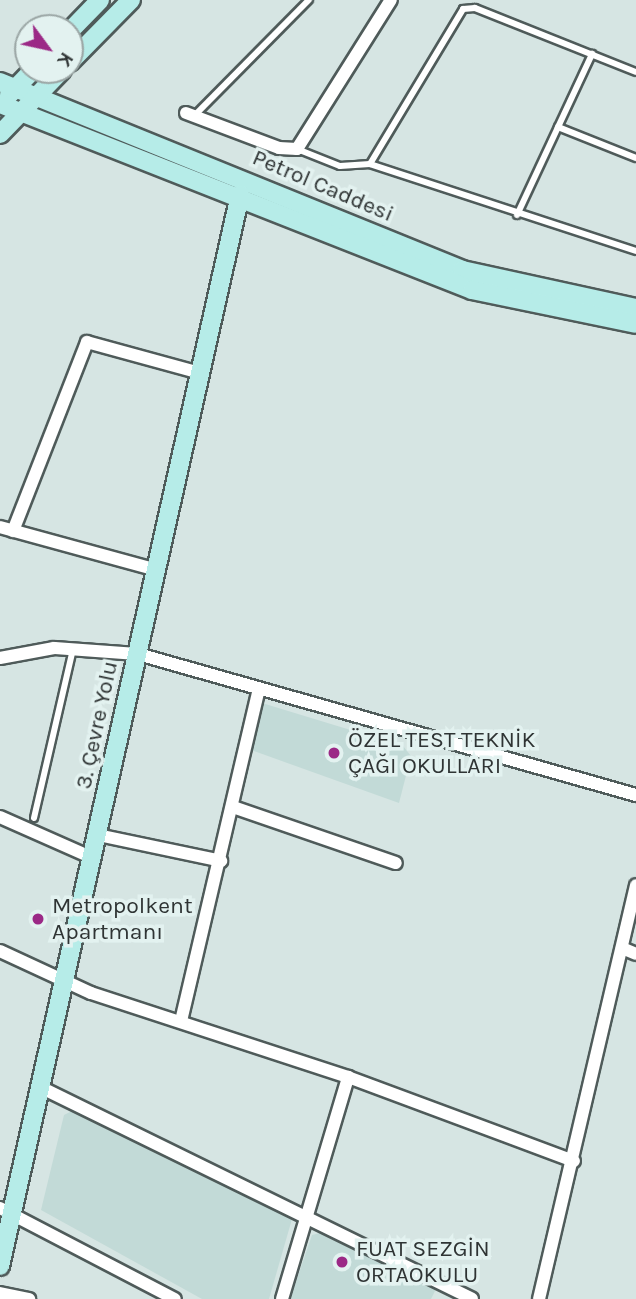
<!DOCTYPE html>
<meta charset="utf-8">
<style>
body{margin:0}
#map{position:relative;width:636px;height:1299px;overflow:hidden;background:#d6e5e3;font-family:Karla,sans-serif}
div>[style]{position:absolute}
.built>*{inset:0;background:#c2dad7}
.roads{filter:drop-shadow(2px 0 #4f5b5a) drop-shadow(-2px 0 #4f5b5a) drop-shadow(0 2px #4f5b5a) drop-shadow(0 -2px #4f5b5a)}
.lane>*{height:6px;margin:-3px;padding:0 3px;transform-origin:3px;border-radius:3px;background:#fff}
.street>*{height:12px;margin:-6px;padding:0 6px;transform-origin:6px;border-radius:6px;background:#fff}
.secondary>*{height:18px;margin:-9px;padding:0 9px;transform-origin:9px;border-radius:9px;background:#b6ece8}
.dots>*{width:19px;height:19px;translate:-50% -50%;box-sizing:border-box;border:4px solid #e3f2f0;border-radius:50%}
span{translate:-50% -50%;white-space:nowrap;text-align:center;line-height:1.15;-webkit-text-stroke:7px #e3f2f0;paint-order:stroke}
.street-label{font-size:23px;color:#2f3434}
.poi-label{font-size:23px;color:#2f3434}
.left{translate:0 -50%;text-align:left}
.north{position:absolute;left:14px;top:14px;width:70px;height:70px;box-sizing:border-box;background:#e3f2f0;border:2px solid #9ba6a5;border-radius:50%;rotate:123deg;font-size:19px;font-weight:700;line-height:28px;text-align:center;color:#2f3434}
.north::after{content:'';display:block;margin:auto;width:24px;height:32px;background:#9b2986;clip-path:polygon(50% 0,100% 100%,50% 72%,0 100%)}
</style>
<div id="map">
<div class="built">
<i style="clip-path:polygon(262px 703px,403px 746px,411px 756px,399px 803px,251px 750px)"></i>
<i style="clip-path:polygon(76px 1109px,292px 1219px,269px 1299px,202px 1299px,41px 1210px,64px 1115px)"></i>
<i style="clip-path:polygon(320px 1233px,436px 1289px,431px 1299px,290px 1299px,312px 1235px)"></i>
</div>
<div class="roads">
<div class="lane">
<i style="left:195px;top:115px;width:162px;rotate:-45.3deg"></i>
<i style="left:558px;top:127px;width:84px;rotate:21.7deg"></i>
<i style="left:297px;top:149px;width:46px;rotate:21.6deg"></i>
<i style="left:340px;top:166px;width:30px;rotate:-4deg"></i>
<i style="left:370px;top:164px;width:280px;rotate:18.1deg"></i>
<i style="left:370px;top:164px;width:181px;rotate:-59deg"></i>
<i style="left:463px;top:9px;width:12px;rotate:-5deg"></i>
<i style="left:475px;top:8px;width:173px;rotate:21.7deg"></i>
<i style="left:517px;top:215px;width:178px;rotate:-65deg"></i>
<i style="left:34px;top:818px;width:173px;rotate:-77deg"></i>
</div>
<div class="street">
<i style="left:186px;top:113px;width:99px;rotate:20.6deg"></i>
<i style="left:279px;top:148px;width:18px;rotate:3deg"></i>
<i style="left:297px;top:149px;width:176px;rotate:-57.8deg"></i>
<i style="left:0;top:527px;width:163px;rotate:15.3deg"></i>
<i style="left:13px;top:531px;width:203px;rotate:-68.6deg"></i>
<i style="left:87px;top:342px;width:117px;rotate:15.3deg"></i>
<i style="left:0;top:658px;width:55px;rotate:-10.5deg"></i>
<i style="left:54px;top:648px;width:84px;rotate:4.1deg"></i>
<i style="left:138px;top:654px;width:518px;rotate:15.81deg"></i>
<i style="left:233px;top:807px;width:172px;rotate:19deg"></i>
<i style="left:0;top:817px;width:102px;rotate:23.8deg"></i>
<i style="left:98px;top:835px;width:126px;rotate:11.9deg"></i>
<i style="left:622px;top:948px;width:15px;rotate:23deg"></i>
<i style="left:0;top:951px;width:100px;rotate:24.8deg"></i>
<i style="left:91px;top:993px;width:270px;rotate:18.1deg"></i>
<i style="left:348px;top:1077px;width:241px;rotate:20.4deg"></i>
<i style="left:181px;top:1021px;width:341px;rotate:-76.8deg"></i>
<i style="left:40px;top:1087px;width:481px;rotate:26.1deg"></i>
<i style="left:0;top:1208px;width:197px;rotate:27.5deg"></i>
<i style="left:0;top:1293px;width:30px;rotate:12deg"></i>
<i style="left:282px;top:1299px;width:232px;rotate:-73.4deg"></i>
<i style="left:539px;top:1299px;width:425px;rotate:-76.8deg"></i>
</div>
<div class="secondary">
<i style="left:70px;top:31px;width:43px;rotate:-45.9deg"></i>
<i style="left:70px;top:62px;width:87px;rotate:-45.5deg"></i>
<i style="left:0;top:82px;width:499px;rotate:22.1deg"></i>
<i style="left:462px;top:270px;width:178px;rotate:12.3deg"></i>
<i style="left:9px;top:95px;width:35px;rotate:-46deg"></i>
<i style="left:0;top:104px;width:507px;rotate:21.51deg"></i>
<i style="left:472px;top:290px;width:167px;rotate:11.7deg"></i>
<i style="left:0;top:134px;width:89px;rotate:-45.9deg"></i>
<i style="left:0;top:1266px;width:1098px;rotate:-77.37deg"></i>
</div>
</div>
<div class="dots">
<i style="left:334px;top:753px;background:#9b2986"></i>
<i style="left:38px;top:919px;background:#9b2986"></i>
<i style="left:342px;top:1262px;background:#9b2986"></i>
</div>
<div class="street-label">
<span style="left:323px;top:186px;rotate:23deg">Petrol Caddesi</span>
<span style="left:97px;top:725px;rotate:-78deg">3. Çevre Yolu</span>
</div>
<div class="poi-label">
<span class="left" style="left:348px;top:753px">ÖZEL TEST TEKNİK<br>ÇAĞI OKULLARI</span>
<span class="left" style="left:52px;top:919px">Metropolkent<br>Apartmanı</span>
<span class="left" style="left:356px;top:1262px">FUAT SEZGİN<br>ORTAOKULU</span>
</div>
<div class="north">K</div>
</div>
